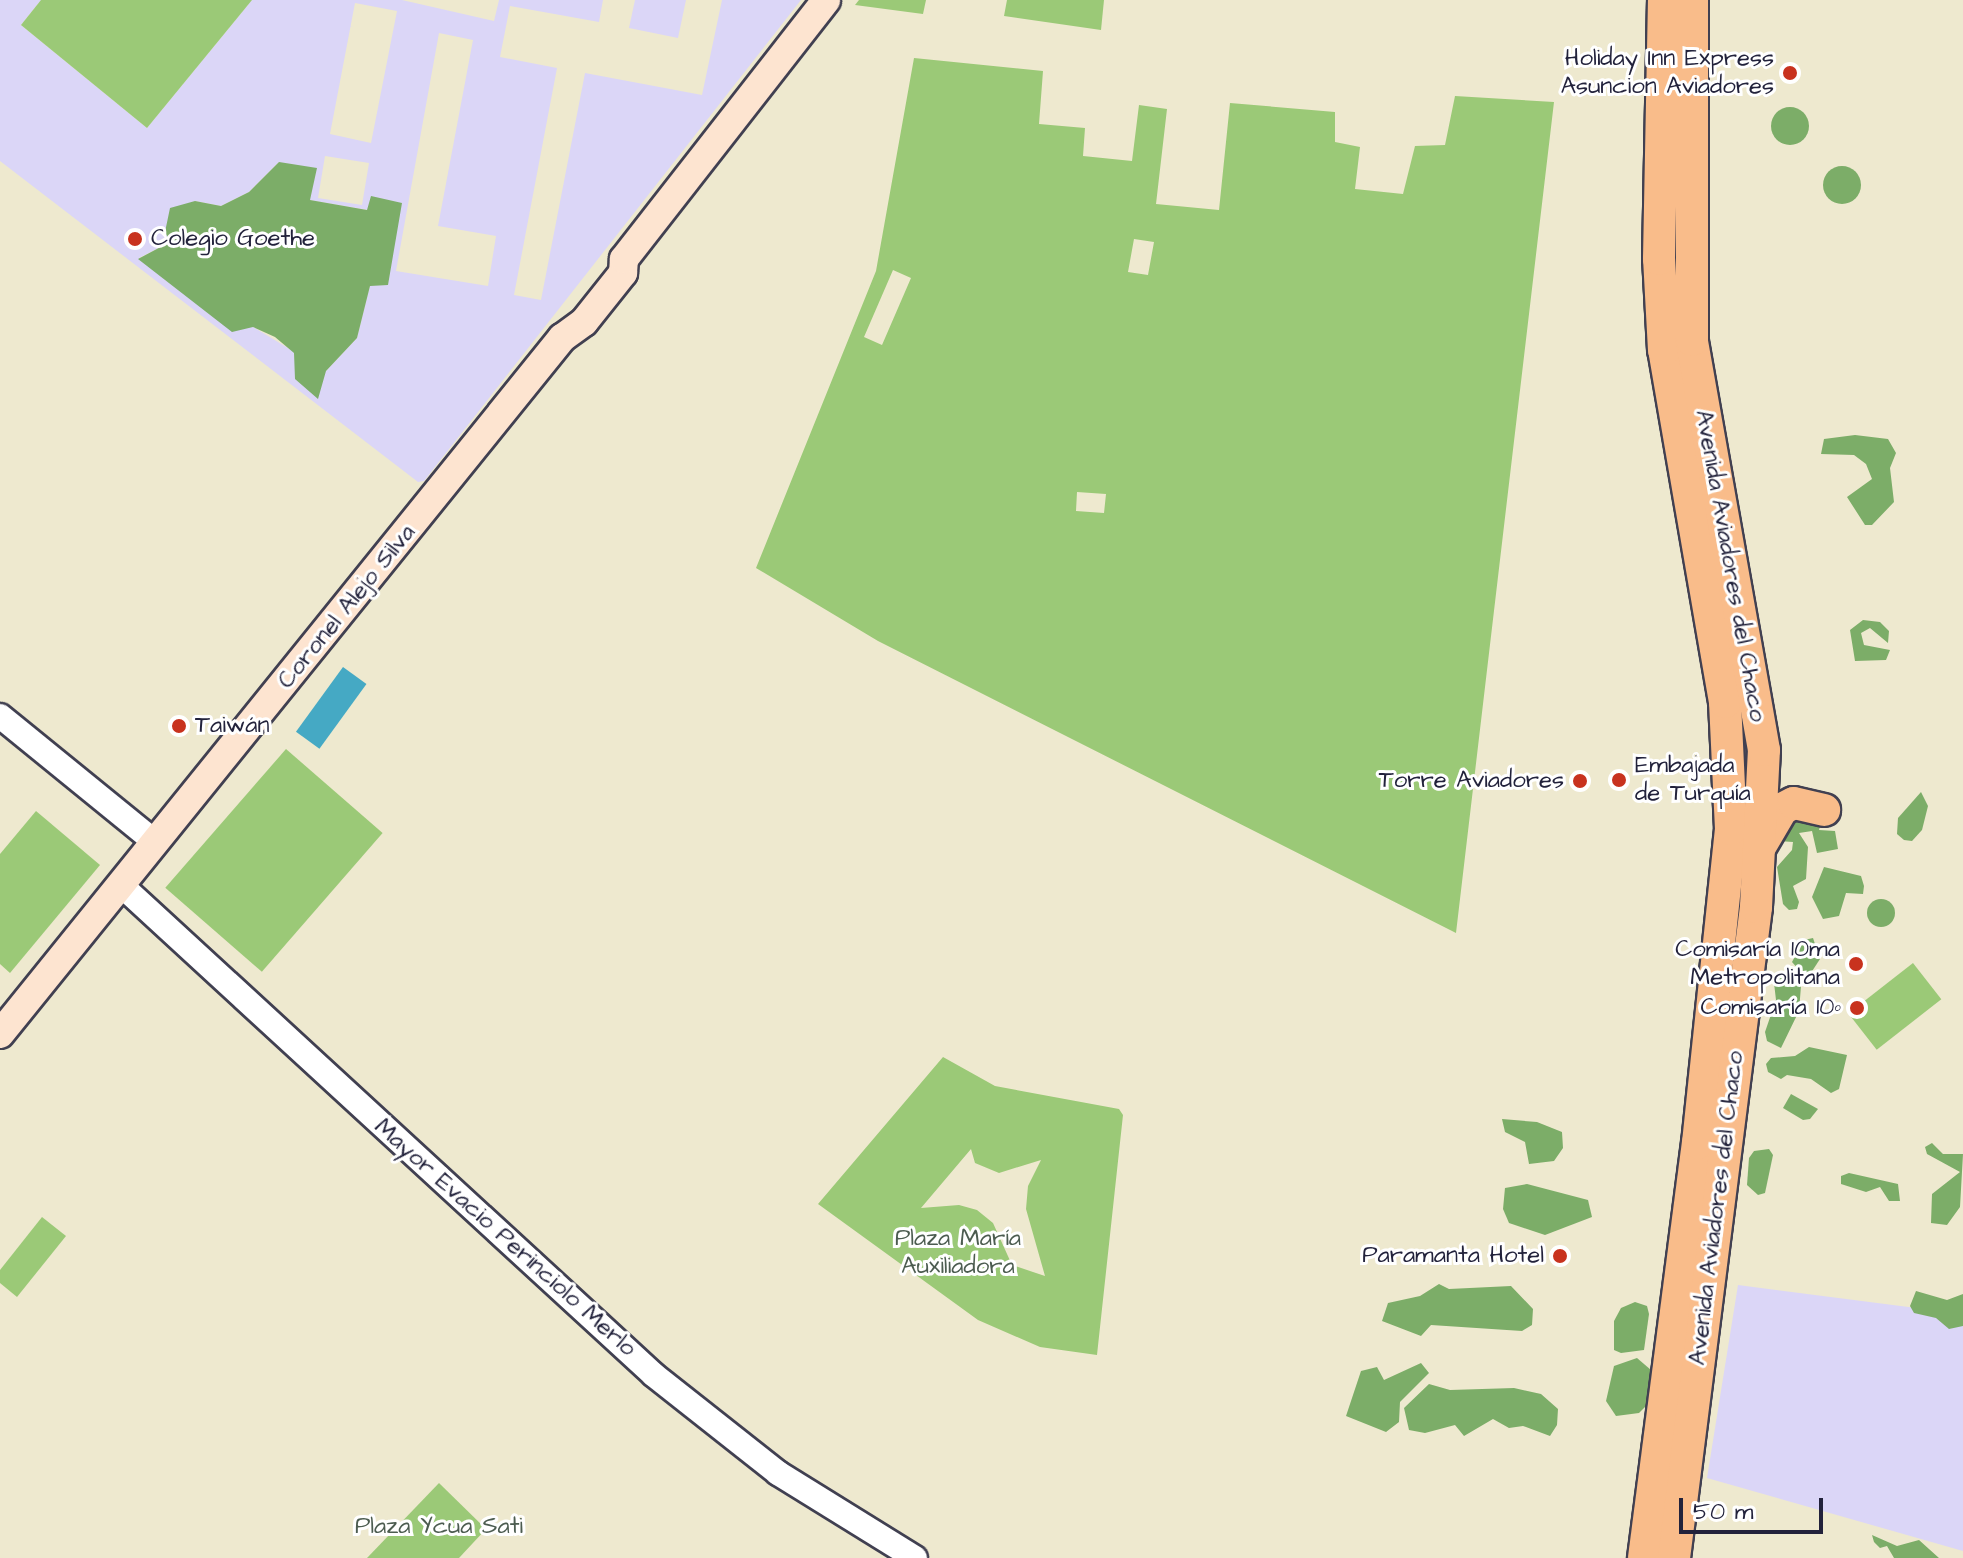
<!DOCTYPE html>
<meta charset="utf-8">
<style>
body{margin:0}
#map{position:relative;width:1963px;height:1558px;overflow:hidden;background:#eee9cf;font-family:"Architects Daughter",sans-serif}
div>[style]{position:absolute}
.built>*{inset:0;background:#dbd6f7}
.green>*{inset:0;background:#9bc977;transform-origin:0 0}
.forest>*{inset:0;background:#7cad68}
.round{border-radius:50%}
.water>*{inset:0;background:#45a9c4;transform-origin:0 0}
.roads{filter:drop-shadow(2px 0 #414051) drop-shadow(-2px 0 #414051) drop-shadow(0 2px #414051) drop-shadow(0 -2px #414051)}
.tertiary>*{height:24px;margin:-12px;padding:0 12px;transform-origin:12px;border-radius:12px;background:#fff}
.secondary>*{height:28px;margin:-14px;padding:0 14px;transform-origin:14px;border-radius:14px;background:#fde4d0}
.trunk>*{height:32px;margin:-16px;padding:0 16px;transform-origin:16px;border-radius:16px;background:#f9bc8a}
.dots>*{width:22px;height:22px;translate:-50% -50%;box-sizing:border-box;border:4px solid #fff;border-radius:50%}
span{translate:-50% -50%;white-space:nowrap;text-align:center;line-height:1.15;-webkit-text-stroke:6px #fff;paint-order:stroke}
.poi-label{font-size:24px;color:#22223b}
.right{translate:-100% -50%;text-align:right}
.left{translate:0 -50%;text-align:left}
.street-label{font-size:24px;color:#22223b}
.park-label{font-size:24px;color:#4c5c50}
.scale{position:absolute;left:1679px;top:1498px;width:144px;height:36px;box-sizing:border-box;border:4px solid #22223b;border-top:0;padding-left:10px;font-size:24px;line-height:28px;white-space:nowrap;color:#22223b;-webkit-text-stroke:6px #fff;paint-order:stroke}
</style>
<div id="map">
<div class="built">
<i style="clip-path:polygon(evenodd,0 0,41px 0,21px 25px,147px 128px,252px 0,402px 0,494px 21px,499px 0,603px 0,599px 22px,510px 6px,500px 57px,557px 68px,514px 295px,541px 300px,585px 73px,702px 95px,722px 0,801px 0,424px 481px,418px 482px,0 161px,0 0,355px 3px,397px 11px,371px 143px,330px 134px,355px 3px,0 0,439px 33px,473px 40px,438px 226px,496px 236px,488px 286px,396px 271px,439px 33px,0 0,325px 156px,369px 163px,362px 205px,318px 198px,325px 156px,0 0,279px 162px,309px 200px,368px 210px,370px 285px,357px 338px,326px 371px,139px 258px,170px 242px,195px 201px,221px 206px,249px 192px,279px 162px)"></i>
<i style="clip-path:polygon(635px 0,686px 0,678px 38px,629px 28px)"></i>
<i style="clip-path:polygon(1738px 1285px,1963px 1314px,1963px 1551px,1707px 1478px)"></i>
</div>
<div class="green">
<i style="clip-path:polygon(41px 0,252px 0,147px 128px,21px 25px)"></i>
<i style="clip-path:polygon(859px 0,926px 0,923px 14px,855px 5px)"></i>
<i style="clip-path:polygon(1007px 0,1104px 0,1101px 30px,1004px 16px)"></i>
<i style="clip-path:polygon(evenodd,914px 58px,1043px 71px,1039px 124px,1085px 128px,1083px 156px,1132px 161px,1139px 105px,1167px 109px,1156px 204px,1219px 210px,1230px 103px,1335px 112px,1335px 142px,1360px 147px,1355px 189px,1403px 194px,1415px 146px,1445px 145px,1455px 96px,1554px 102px,1456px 933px,878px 641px,756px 568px,876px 271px,914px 58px,1134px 239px,1154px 242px,1148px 275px,1128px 272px,1134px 239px,914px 58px,893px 270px,911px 278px,882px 345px,864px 337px,893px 270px,914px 58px,1077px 492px,1106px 494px,1104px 513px,1076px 511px,1077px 492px)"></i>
<i style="left:286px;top:749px;width:128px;height:184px;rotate:41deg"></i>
<i style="clip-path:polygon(36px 811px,100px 865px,10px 973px,0 964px,0 854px)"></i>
<i style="left:1913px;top:963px;width:46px;height:82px;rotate:52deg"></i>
<i style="clip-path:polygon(evenodd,943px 1057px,995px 1086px,1119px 1109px,1123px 1115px,1097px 1355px,1040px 1347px,978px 1320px,818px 1204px,943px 1057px,971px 1149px,975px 1163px,999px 1173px,1041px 1160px,1028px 1186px,1026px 1209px,1045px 1276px,1012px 1265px,993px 1223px,977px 1210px,959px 1205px,921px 1208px,971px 1149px)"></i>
<i style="clip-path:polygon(42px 1217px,66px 1236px,17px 1297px,0 1283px,0 1270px)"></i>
<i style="clip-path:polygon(439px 1483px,486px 1529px,459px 1558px,367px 1558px)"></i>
</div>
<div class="forest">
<i class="round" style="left:1771px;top:107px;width:38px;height:38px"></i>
<i style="clip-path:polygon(279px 162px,317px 168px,310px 200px,367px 210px,371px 196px,402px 203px,388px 285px,370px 286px,357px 338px,326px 371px,318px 399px,295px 379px,294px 353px,275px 337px,253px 327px,232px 332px,138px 259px,170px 242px,165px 232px,170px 208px,195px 201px,221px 206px,249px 192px)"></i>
<i class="round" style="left:1823px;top:166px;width:38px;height:38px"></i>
<i style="clip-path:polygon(1855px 435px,1888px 439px,1896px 453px,1890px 468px,1894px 502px,1872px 525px,1865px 525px,1847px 497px,1872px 479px,1866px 464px,1854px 455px,1821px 454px,1824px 439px)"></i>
<i style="clip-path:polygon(1863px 620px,1880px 622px,1889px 631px,1888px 643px,1870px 628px,1861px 633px,1864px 645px,1890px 650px,1886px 660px,1855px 661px,1850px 630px)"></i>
<i style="clip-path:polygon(1921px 792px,1928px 806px,1922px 830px,1912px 841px,1904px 840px,1897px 834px,1898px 818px)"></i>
<i style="clip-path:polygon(1793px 821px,1821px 823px,1819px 830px,1835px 831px,1838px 849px,1817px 853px,1812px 831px,1799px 833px,1808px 847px,1806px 879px,1793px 886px,1799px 902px,1797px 909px,1789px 910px,1783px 904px,1777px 867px,1792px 850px,1793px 842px,1777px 841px)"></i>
<i style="clip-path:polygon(1824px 867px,1861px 876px,1864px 886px,1863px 894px,1846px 893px,1839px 916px,1823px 919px,1812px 897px)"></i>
<i class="round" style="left:1867px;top:899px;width:28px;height:28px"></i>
<i style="clip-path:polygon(1813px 938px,1820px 959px,1807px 979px,1792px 962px,1804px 940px)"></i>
<i style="clip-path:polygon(1780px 977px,1790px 977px,1801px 986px,1799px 1011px,1781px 1048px,1767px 1041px,1765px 1032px,1776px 1000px,1774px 983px)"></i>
<i style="clip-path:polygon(1809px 1047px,1847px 1055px,1839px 1089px,1831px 1093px,1811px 1079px,1787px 1075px,1781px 1079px,1768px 1072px,1766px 1064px,1771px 1058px,1795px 1056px)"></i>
<i style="clip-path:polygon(1791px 1094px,1818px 1109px,1810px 1119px,1803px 1120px,1783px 1108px)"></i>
<i style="clip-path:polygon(1502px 1119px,1537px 1122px,1562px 1132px,1563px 1148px,1554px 1161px,1529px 1164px,1525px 1142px,1505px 1132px)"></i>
<i style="clip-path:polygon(1932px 1143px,1943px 1154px,1963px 1154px,1960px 1207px,1947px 1225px,1931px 1223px,1932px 1194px,1960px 1172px,1927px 1154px,1925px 1147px)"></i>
<i style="clip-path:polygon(1769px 1149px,1773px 1155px,1765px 1193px,1758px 1195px,1747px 1185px,1749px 1158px,1754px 1151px)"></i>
<i style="clip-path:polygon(1849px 1173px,1898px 1184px,1900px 1201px,1889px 1201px,1880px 1187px,1866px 1192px,1841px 1184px,1841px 1176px)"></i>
<i style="clip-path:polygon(1527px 1184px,1588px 1200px,1592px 1217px,1545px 1235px,1509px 1223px,1503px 1209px,1505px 1188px)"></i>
<i style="clip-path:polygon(1439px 1284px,1449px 1289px,1511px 1286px,1533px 1309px,1532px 1325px,1522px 1331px,1431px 1325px,1421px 1336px,1382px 1321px,1388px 1303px,1420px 1296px)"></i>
<i style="clip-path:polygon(1916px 1291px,1947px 1300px,1963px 1294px,1963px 1326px,1949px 1329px,1936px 1318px,1914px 1313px,1910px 1306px)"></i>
<i style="clip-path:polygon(1635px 1302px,1647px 1306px,1649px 1314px,1644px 1350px,1621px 1353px,1614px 1350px,1614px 1321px,1621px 1308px)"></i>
<i style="clip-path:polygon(1637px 1358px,1651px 1370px,1646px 1406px,1639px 1413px,1616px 1416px,1606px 1401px,1614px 1366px)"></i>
<i style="clip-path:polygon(1421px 1363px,1429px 1373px,1400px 1402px,1399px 1422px,1386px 1432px,1346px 1416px,1361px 1371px,1377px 1367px,1384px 1380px)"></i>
<i style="clip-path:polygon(1429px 1384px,1450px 1390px,1514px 1388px,1541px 1394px,1558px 1409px,1557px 1425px,1550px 1436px,1523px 1426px,1509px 1428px,1493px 1419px,1464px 1436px,1455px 1425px,1425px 1433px,1409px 1430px,1404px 1408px)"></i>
<i style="clip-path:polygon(1872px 1535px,1897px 1546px,1919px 1540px,1939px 1558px,1894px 1558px,1887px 1546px,1880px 1548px,1874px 1542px)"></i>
</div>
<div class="water">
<i style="left:343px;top:667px;width:29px;height:80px;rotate:36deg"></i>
</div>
<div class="roads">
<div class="tertiary">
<i style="left:0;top:716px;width:201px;rotate:39.1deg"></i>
<i style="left:121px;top:885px;width:724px;rotate:42.59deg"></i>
<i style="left:654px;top:1375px;width:158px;rotate:38.3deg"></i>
<i style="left:778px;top:1473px;width:161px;rotate:31.8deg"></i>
</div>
<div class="secondary">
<i style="left:0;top:1034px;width:895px;rotate:-51.08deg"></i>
<i style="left:562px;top:338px;width:27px;rotate:-36deg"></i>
<i style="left:584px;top:322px;width:63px;rotate:-51.5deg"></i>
<i style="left:623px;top:273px;width:14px;rotate:-86deg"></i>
<i style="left:624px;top:259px;width:328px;rotate:-52deg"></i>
</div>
<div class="trunk">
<i style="left:1761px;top:845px;width:42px;rotate:-59.7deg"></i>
<i style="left:1782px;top:809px;width:13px;rotate:-27deg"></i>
<i style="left:1794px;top:803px;width:31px;rotate:13deg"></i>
<i style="left:1644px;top:1558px;width:418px;rotate:-82.6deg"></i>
<i style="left:1698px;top:1143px;width:316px;rotate:-84deg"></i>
<i style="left:1731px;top:829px;width:127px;rotate:-92.7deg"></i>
<i style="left:1725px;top:702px;width:357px;rotate:-99.8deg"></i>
<i style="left:1664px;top:350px;width:91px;rotate:-93.1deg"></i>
<i style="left:1659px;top:259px;width:259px;rotate:-88.9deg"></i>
<i style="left:1674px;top:1558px;width:656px;rotate:-82.82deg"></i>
<i style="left:1756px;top:907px;width:157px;rotate:-87.1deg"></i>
<i style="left:1764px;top:750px;width:416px;rotate:-100deg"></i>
<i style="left:1692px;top:340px;width:340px;rotate:-90deg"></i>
</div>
</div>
<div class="dots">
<i style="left:1790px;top:73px;background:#c8321e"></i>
<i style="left:135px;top:239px;background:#c8321e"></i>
<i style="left:179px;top:726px;background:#c8321e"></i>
<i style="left:1619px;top:780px;background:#c8321e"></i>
<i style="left:1580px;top:781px;background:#c8321e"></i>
<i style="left:1856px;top:964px;background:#c8321e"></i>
<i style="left:1857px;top:1008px;background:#c8321e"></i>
<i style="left:1560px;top:1256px;background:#c8321e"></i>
</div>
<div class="poi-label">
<span class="right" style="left:1774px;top:73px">Holiday Inn Express<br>Asuncion Aviadores</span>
<span class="left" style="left:151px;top:239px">Colegio Goethe</span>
<span class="left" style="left:195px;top:726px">Taiwán</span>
<span class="left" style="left:1635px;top:780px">Embajada<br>de Turquía</span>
<span class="right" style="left:1564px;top:781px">Torre Aviadores</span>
<span class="right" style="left:1840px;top:964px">Comisaría 10ma<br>Metropolitana</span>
<span class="right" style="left:1841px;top:1008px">Comisaría 10º</span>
<span class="right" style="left:1544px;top:1256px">Paramanta Hotel</span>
</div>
<div class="street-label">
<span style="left:1730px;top:566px;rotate:80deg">Avenida Aviadores del Chaco</span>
<span style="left:347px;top:607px;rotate:-51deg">Coronel Alejo Silva</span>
<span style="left:1717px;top:1208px;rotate:-83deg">Avenida Aviadores del Chaco</span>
<span style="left:505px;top:1238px;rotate:42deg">Mayor Evacio Perinciolo Merlo</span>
</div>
<div class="park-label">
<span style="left:958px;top:1253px">Plaza María<br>Auxiliadora</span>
<span style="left:439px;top:1527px">Plaza Ycua Sati</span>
</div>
<div class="scale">50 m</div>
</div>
